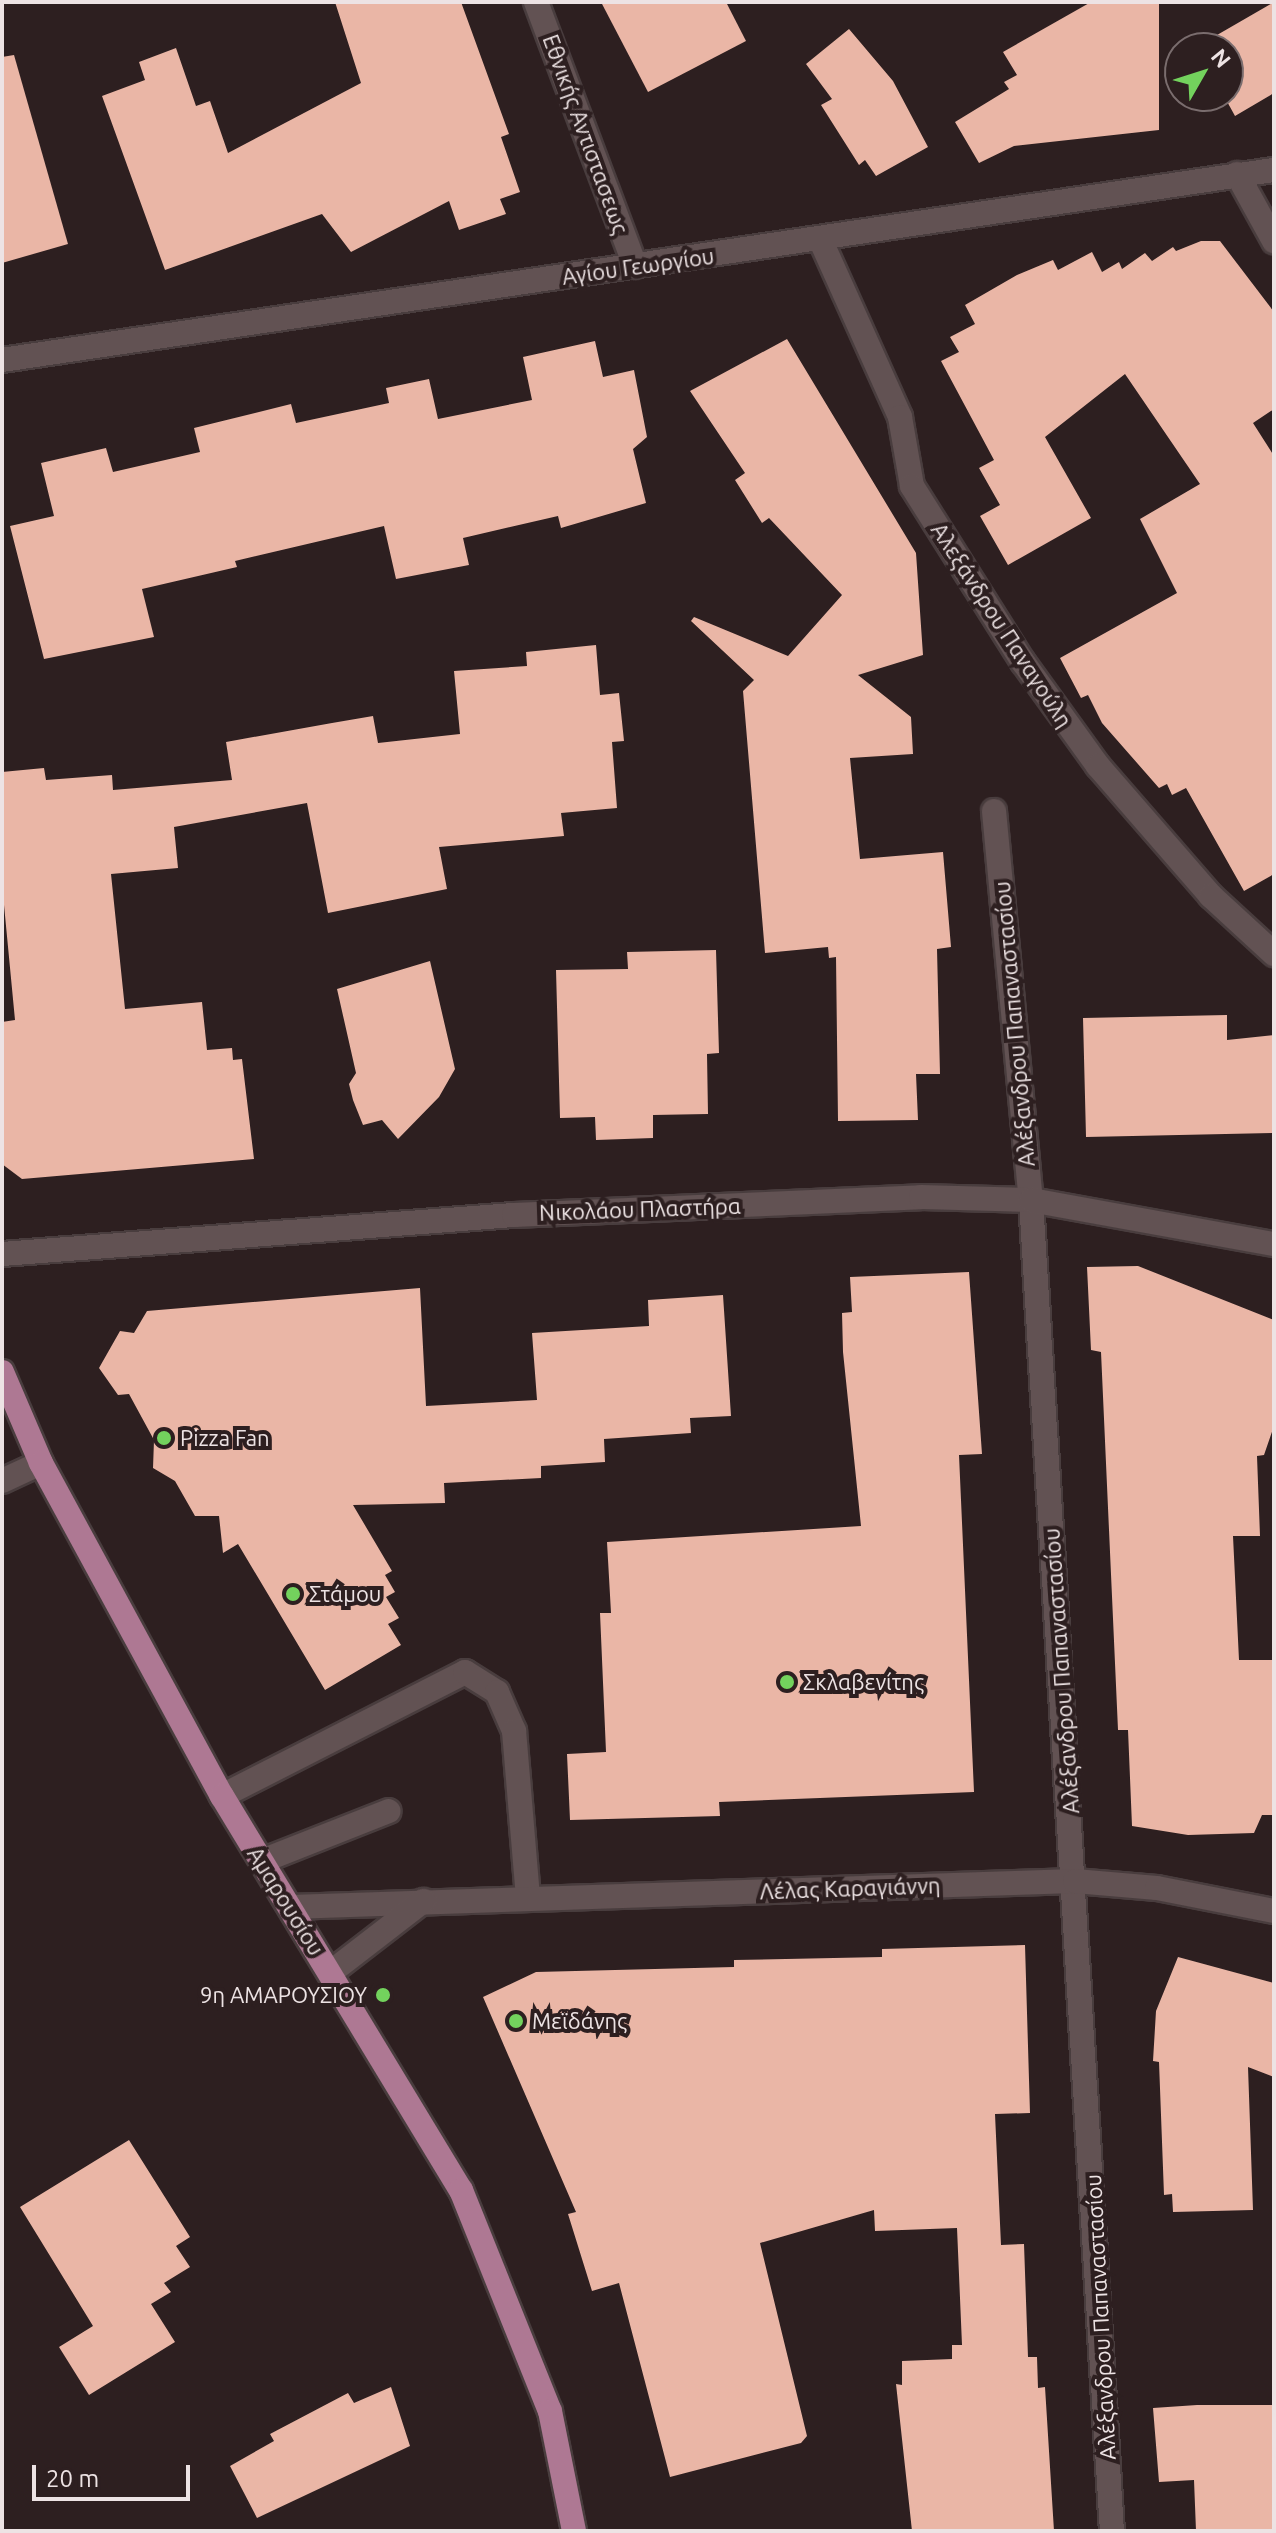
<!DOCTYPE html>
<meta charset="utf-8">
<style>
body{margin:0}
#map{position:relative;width:1276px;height:2533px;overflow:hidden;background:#2d1f20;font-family:Ubuntu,sans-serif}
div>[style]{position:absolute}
.building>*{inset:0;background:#eab6a6}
.roads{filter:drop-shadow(2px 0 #493d3e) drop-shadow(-2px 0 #493d3e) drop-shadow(0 2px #493d3e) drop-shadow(0 -2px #493d3e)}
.minor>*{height:24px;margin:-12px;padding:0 12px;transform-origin:12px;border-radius:12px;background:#625253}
.major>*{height:24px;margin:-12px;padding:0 12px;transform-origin:12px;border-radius:12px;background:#ae7893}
.dots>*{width:22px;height:22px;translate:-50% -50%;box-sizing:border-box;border:4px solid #2d1f20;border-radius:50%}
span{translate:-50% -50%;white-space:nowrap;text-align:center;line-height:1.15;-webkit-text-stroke:8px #2d1f20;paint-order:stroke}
.street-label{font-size:22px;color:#ede3e4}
.poi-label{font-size:22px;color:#ede3e4}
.left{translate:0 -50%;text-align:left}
.right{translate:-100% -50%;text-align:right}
.frame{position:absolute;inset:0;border:4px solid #ede3e4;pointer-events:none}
.north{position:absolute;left:1164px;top:32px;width:80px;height:80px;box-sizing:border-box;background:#2d1f20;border:2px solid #7a6d6e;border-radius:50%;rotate:51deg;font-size:22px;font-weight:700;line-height:32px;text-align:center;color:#ede3e4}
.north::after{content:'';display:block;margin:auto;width:28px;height:36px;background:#73d25d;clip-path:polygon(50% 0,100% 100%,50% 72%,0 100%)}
.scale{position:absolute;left:32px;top:2465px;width:158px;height:36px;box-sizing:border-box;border:4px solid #ede3e4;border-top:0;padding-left:10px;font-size:24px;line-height:28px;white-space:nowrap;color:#ede3e4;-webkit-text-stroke:6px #2d1f20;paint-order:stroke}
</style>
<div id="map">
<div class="building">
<i style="clip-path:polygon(335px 2px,461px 2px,509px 134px,501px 137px,520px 192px,500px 199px,506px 214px,459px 230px,449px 201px,351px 252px,322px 214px,165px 270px,102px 96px,145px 80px,139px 62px,176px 48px,196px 106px,210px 101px,228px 153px,361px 83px)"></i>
<i style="clip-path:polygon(601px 2px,726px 2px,746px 41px,648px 92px)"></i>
<i style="clip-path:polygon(1091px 2px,1159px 2px,1159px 130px,1014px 146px,979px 163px,955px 122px,1009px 89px,1004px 82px,1017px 75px,1003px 52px)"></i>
<i style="clip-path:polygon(1274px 2px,1274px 93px,1235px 116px,1224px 96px,1228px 48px,1198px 46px)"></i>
<i style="clip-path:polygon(849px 29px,893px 81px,928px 147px,876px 176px,865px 160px,859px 165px,821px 105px,832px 99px,806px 64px)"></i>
<i style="clip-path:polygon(14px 55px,68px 244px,2px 263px,2px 57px)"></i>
<i style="clip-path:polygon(1201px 241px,1220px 241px,1274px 312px,1274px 409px,1253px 423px,1274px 456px,1274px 874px,1244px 891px,1186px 788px,1172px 795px,1167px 784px,1159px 788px,1102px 723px,1088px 695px,1081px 698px,1060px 658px,1177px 593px,1140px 519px,1200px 484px,1125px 374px,1045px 437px,1091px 518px,1008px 565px,980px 516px,1000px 505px,979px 468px,994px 460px,941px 361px,959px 352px,950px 337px,975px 324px,965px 305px,1017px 275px,1053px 260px,1058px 270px,1092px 252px,1102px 272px,1119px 262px,1122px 269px,1145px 253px,1152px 261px,1173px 247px,1176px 251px)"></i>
<i style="clip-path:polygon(787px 339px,916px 553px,923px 655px,858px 675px,911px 717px,913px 754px,850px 758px,860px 859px,943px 852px,951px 947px,937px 949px,940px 1074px,916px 1074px,918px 1120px,838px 1121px,836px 957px,829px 958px,828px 947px,765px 953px,743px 691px,754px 680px,691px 621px,694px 617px,788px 656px,842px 595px,769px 518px,762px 523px,735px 480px,745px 473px,690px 391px)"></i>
<i style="clip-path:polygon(595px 341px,603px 377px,634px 370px,647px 437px,633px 449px,646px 503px,561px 528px,558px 516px,463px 538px,469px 565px,396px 579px,384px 526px,235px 561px,237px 567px,142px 589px,154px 637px,44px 659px,10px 526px,54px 516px,41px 463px,106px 448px,113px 472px,200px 452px,194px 428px,291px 404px,296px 423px,389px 403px,386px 388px,429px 379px,438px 419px,532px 400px,523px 357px)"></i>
<i style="clip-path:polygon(596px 645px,600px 695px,619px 693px,624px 741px,612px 742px,617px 808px,561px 813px,564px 836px,439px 847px,447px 889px,328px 913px,307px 803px,174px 827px,178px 868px,111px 874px,125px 1009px,202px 1002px,207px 1050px,232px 1048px,233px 1060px,242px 1059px,254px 1159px,22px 1179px,2px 1164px,2px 1022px,15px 1020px,2px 884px,2px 772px,44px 768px,46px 780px,112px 775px,113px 790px,232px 780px,226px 742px,332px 723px,373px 716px,378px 743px,460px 734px,454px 671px,527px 666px,526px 652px)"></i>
<i style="clip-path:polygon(716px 950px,719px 1053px,707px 1054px,708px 1114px,653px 1115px,653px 1138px,596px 1140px,595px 1117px,560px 1118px,556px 970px,628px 969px,627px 952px)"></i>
<i style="clip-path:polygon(430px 961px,455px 1069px,439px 1097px,398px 1139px,382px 1120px,363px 1125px,353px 1100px,349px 1084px,356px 1073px,337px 989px)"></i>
<i style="clip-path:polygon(1227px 1015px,1227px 1040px,1274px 1035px,1274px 1133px,1086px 1137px,1083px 1018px)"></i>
<i style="clip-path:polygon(1138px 1266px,1274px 1320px,1274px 1426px,1264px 1455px,1257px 1456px,1260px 1536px,1233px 1536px,1239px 1660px,1274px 1660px,1274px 1815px,1262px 1815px,1254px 1833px,1188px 1835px,1132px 1826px,1128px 1730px,1118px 1730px,1101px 1352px,1091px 1350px,1087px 1267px)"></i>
<i style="clip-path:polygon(969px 1272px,982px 1454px,959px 1455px,974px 1792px,719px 1802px,720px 1816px,570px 1820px,567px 1754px,606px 1752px,600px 1613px,611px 1613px,607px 1542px,861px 1526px,843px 1352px,842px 1313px,852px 1312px,850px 1277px)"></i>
<i style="clip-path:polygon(420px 1288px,426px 1406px,537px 1400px,532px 1333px,649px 1326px,648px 1300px,723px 1295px,731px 1416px,690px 1418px,691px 1433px,604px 1439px,605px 1462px,541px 1466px,541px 1478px,444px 1483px,445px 1503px,353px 1505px,392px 1571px,385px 1575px,395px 1592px,386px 1597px,399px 1618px,388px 1624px,401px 1645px,325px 1690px,238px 1544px,223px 1553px,219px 1516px,195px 1516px,175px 1481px,153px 1468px,154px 1440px,129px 1394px,118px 1395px,99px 1368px,120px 1331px,134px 1333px,147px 1311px)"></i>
<i style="clip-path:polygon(1025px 1945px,1030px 2113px,995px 2114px,1001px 2245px,1024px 2244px,1028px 2357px,1037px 2357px,1038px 2388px,1045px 2387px,1054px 2531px,912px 2531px,896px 2384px,902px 2385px,902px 2361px,952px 2359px,952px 2345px,962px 2345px,957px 2228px,875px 2231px,874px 2210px,760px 2243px,807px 2436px,801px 2443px,670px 2477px,619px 2283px,592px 2291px,568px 2214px,576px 2212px,483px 1997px,536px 1972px,734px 1967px,734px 1960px,882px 1957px,882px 1949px)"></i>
<i style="clip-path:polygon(1178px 1957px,1274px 1983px,1274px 2077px,1248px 2067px,1253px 2210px,1173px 2212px,1172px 2194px,1164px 2195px,1159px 2062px,1153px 2061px,1156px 2011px)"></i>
<i style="clip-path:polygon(129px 2140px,190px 2237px,176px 2246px,190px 2267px,164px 2283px,171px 2292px,151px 2304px,175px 2342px,89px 2395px,59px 2347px,93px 2326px,20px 2207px)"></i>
<i style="clip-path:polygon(391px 2387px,410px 2446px,257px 2518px,230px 2466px,274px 2441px,270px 2434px,348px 2393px,354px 2403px)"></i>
<i style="clip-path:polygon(1197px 2405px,1274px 2405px,1274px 2531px,1196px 2531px,1194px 2480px,1159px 2482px,1153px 2408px)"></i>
</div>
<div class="roads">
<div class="minor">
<i style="left:536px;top:2px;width:282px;rotate:69.4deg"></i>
<i style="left:1237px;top:174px;width:77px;rotate:61.1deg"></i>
<i style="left:821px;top:241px;width:193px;rotate:65.8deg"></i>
<i style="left:900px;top:417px;width:70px;rotate:80.1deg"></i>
<i style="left:912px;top:486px;width:208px;rotate:57.8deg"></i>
<i style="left:1023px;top:662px;width:128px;rotate:54.2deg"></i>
<i style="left:1098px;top:766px;width:172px;rotate:49deg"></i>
<i style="left:1211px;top:896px;width:86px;rotate:42.6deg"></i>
<i style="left:2px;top:360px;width:1286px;rotate:-8.5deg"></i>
<i style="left:994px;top:811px;width:391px;rotate:84.6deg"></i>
<i style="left:1031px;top:1200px;width:1333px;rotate:86.52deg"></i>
<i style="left:2px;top:1254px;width:513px;rotate:-4.36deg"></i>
<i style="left:514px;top:1215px;width:407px;rotate:-2.5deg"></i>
<i style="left:921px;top:1197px;width:110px;rotate:1.6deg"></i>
<i style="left:1031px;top:1200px;width:247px;rotate:10.3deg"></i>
<i style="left:2px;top:1481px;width:43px;rotate:-24.8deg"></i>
<i style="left:222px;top:1796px;width:273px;rotate:-27deg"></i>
<i style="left:465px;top:1672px;width:38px;rotate:32deg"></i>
<i style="left:497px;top:1692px;width:43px;rotate:66.4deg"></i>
<i style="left:514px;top:1731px;width:168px;rotate:85.2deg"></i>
<i style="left:262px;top:1861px;width:136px;rotate:-21.5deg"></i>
<i style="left:290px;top:1907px;width:785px;rotate:-1.9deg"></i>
<i style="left:1075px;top:1881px;width:82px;rotate:4.9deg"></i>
<i style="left:1157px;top:1888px;width:119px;rotate:11.1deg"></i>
<i style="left:330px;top:1973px;width:118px;rotate:-37.7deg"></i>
</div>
<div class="major">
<i style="left:2px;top:1372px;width:99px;rotate:66.8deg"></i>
<i style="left:41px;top:1463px;width:379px;rotate:61.5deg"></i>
<i style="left:222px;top:1796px;width:461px;rotate:58.8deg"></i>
<i style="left:461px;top:2190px;width:238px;rotate:68.1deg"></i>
<i style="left:550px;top:2411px;width:122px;rotate:78.7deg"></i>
</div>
</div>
<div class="dots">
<i style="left:164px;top:1438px;background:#73d25d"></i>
<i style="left:293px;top:1594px;background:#73d25d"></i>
<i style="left:787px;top:1682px;background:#73d25d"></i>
<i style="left:383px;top:1995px;background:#73d25d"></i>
<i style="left:516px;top:2021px;background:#73d25d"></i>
</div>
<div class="street-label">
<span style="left:586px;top:134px;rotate:70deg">Εθνικής Αντιστασεως</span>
<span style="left:638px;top:266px;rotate:-8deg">Αγίου Γεωργίου</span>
<span style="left:1002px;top:625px;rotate:57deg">Αλεξάνδρου Παναγούλη</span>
<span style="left:1014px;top:1024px;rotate:-95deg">Αλέξανδρου Παπαναστασίου</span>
<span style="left:640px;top:1209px;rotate:-2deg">Νικολάου Πλαστήρα</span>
<span style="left:1061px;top:1671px;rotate:-94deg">Αλέξανδρου Παπαναστασίου</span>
<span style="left:850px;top:1888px;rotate:-2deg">Λέλας Καραγιάννη</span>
<span style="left:286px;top:1901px;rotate:58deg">Αμαρουσίου</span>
<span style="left:1100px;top:2317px;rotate:-93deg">Αλέξανδρου Παπαναστασίου</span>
</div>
<div class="poi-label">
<span class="left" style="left:180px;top:1438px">Pizza Fan</span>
<span class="left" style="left:309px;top:1594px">Στάμου</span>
<span class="left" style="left:803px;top:1682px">Σκλαβενίτης</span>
<span class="right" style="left:367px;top:1995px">9η ΑΜΑΡΟΥΣΙΟΥ</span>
<span class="left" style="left:532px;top:2021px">Μεϊδάνης</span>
</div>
<div class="frame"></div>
<div class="north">N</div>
<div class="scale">20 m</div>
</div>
